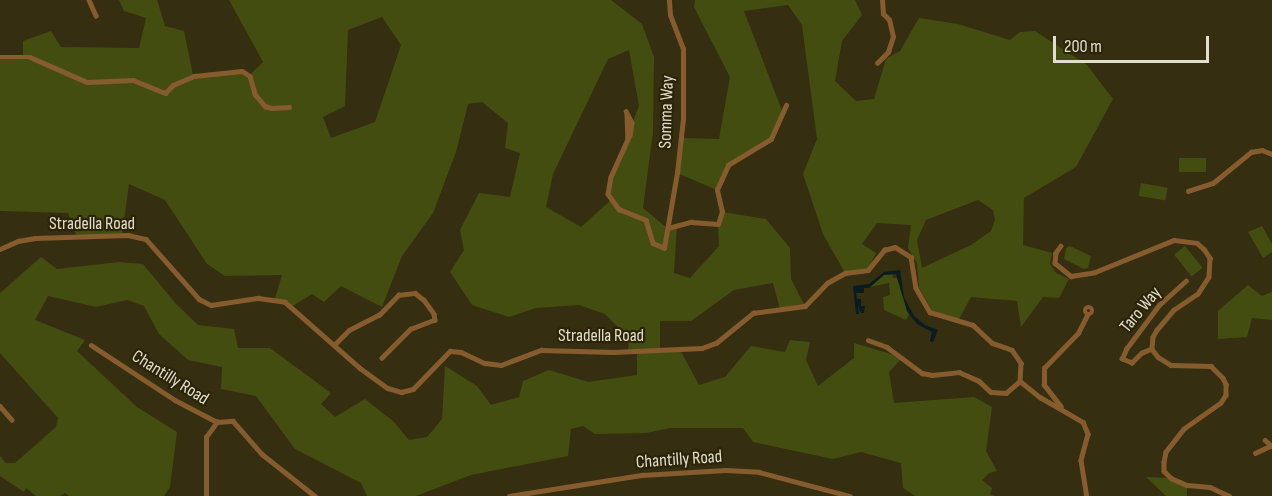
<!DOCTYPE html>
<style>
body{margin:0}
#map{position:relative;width:1272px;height:496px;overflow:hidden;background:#352e11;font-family:"Sofia Sans Condensed",sans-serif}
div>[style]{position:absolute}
.green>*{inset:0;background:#444d10;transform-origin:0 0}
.water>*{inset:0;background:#0b1c21}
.minor>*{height:4.5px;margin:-2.25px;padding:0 2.25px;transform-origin:2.25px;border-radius:2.25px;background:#865c2e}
.minor>.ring{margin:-2.25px;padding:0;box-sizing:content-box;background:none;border:4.5px solid #865c2e;border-radius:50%}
span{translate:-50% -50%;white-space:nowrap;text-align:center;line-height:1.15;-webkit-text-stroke:4.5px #2b2407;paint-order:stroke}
.street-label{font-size:18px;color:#e2decd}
.scale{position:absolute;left:1053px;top:36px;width:156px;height:27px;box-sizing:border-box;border:3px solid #e2decd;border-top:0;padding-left:8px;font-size:18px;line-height:21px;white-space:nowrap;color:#e2decd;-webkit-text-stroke:4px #2b2407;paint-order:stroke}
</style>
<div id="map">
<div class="green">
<i style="clip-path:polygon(evenodd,119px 0,157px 0,165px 26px,184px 31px,193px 75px,238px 71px,250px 75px,263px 62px,229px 0,611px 0,642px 24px,654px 57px,653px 132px,643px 208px,667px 228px,677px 224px,674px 273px,690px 278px,719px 246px,718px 224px,722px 212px,766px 219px,790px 248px,791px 279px,805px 306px,780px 309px,773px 283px,734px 290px,691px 321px,660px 321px,660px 348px,679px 348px,699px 385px,725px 377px,751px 346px,785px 352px,790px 340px,810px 342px,806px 360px,818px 386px,854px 358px,854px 343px,891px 354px,900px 360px,889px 372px,894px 403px,974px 397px,992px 407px,986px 451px,997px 471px,989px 473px,982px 480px,992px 488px,990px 494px,994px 496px,915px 496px,903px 488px,901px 463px,861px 452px,833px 459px,753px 442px,743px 428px,670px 428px,646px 433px,595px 434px,583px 426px,571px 429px,568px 456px,471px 475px,416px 496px,367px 496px,361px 483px,295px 449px,256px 396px,221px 389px,222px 367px,188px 360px,159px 334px,144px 306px,127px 300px,96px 307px,48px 296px,35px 320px,85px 340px,77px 351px,137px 407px,177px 432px,170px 487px,164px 496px,69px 496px,65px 493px,60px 496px,36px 496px,26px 488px,24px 492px,0 476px,0 456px,6px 463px,15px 463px,56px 427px,58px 418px,0 353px,0 293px,41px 257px,57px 269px,119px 262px,143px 264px,176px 304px,198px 325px,234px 329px,238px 348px,270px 348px,331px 393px,321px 404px,335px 417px,365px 399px,393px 421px,409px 440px,427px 437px,442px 419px,445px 366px,477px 386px,491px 405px,519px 397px,523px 381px,549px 370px,588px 382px,637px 375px,637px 351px,628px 351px,629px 338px,605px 314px,579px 305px,536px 308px,509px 317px,472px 305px,450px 272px,464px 250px,460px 230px,479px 193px,510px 197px,520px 153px,505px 148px,508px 123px,482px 102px,468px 104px,456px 152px,433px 213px,402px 256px,382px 307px,341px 286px,324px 302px,312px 294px,291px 307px,275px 299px,282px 275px,225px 276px,207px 264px,165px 200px,129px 184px,122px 235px,77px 237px,68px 213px,0 211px,0 57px,23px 57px,23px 41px,51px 31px,61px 47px,139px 48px,146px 18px,124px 11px,119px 0,382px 17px,401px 45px,375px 122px,331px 138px,323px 117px,345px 106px,348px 30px,382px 17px,119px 0,629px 50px,639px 106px,611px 177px,608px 194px,611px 200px,581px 227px,546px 207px,553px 174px,608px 59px,629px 50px)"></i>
<i style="clip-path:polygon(evenodd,695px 0,855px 0,862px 15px,842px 41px,835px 81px,856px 101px,874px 99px,886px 59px,900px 51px,919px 18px,958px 24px,1010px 40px,1020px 32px,1035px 31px,1087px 65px,1113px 99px,1076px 167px,1024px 198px,1023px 245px,1052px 253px,1050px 264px,1056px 273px,1069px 279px,1059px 298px,1043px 297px,1021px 327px,1017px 301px,971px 297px,958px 321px,932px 310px,919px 288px,917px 263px,908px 248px,911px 225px,877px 223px,862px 244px,876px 253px,868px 270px,845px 273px,823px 234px,803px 174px,817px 139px,802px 25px,788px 5px,744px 11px,784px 116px,771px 139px,728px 165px,717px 190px,677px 173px,681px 138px,719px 139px,730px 77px,694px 7px,695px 0,978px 200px,993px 210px,995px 220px,991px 231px,971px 245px,922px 268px,917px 240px,926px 220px,978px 200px)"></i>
<i style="left:1206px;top:158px;width:14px;height:27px;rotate:90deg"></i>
<i style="left:1141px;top:183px;width:27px;height:13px;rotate:10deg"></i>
<i style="clip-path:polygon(1262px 226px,1272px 244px,1272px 252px,1263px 258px,1248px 232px)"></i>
<i style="clip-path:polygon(1070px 246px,1091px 256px,1088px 268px,1084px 269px,1064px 259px,1066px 248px)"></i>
<i style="left:1185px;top:246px;width:28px;height:14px;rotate:51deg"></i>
<i style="clip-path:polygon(892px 274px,893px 278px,897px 278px,909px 314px,906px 320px,884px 310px,883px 297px,890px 295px,889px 283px,870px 287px,884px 275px)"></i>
<i style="clip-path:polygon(1248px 285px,1262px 296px,1272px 292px,1272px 320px,1252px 318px,1247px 337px,1218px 339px,1218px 311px)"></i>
<i style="clip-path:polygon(1146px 477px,1171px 478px,1187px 485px,1187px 496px,1166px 496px)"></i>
</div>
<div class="water">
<i style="clip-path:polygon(900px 270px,904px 297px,914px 316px,925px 325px,938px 330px,933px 342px,930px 341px,932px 332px,917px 324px,907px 311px,896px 274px,884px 275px,869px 288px,864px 288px,864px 293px,856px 293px,857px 299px,861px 299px,861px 306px,865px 306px,864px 313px,861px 313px,858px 306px,859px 314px,856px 314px,853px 286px,869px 284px,884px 272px)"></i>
</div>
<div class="minor">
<i style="left:89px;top:0;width:17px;rotate:66deg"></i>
<i style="left:0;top:57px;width:30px"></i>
<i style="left:30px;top:57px;width:62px;rotate:23.7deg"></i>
<i style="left:87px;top:82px;width:46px;rotate:-2.5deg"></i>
<i style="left:133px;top:80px;width:35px;rotate:22deg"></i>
<i style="left:165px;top:93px;width:11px;rotate:-45deg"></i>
<i style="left:173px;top:85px;width:23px;rotate:-23deg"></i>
<i style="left:194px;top:76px;width:48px;rotate:-5.9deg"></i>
<i style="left:242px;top:71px;width:9px;rotate:32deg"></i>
<i style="left:250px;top:76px;width:19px;rotate:74deg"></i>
<i style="left:255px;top:94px;width:16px;rotate:50deg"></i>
<i style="left:265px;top:106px;width:7px;rotate:16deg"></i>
<i style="left:272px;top:108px;width:17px;rotate:-3deg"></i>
<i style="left:877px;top:63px;width:16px;rotate:-45deg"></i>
<i style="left:888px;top:52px;width:16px;rotate:-72deg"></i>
<i style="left:893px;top:37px;width:17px;rotate:-103deg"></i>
<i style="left:889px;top:20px;width:8px;rotate:-135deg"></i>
<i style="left:883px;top:14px;width:14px;rotate:-94deg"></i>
<i style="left:626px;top:111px;width:13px;rotate:63deg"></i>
<i style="left:632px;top:123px;width:12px;rotate:99deg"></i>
<i style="left:630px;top:135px;width:46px;rotate:114.3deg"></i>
<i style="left:611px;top:177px;width:17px;rotate:100deg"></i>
<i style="left:608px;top:194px;width:19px;rotate:54deg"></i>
<i style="left:619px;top:209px;width:29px;rotate:22deg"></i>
<i style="left:646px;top:220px;width:24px;rotate:73deg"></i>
<i style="left:653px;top:243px;width:12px;rotate:24deg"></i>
<i style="left:664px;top:248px;width:76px;rotate:-80.2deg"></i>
<i style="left:677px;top:173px;width:54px;rotate:-83.7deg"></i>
<i style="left:683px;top:119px;width:70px;rotate:-90deg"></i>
<i style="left:683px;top:49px;width:36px;rotate:-111deg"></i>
<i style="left:670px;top:15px;width:15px;rotate:-94deg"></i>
<i style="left:627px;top:114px;width:25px;rotate:88deg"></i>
<i style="left:1188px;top:191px;width:26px;rotate:-18deg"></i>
<i style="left:1213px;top:183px;width:49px;rotate:-39.2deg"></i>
<i style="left:1251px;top:152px;width:11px;rotate:-10deg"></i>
<i style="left:1262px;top:150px;width:11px;rotate:22deg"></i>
<i style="left:668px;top:228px;width:24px;rotate:-15deg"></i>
<i style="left:691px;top:222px;width:27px;rotate:4deg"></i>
<i style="left:718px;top:224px;width:13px;rotate:-72deg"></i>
<i style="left:722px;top:212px;width:23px;rotate:-103deg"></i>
<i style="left:717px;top:190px;width:27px;rotate:-66deg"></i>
<i style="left:728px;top:165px;width:50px;rotate:-31.2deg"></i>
<i style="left:771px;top:139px;width:37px;rotate:-66deg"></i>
<i style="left:1061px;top:246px;width:9px;rotate:126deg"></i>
<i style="left:1056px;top:253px;width:10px;rotate:96deg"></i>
<i style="left:1055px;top:263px;width:21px;rotate:39deg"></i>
<i style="left:1071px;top:276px;width:24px;rotate:-9deg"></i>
<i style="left:1095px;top:272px;width:85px;rotate:-22.1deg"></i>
<i style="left:1174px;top:240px;width:23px;rotate:7deg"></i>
<i style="left:1197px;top:243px;width:9px;rotate:41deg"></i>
<i style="left:1204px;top:249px;width:11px;rotate:56deg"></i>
<i style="left:1210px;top:258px;width:19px;rotate:93deg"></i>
<i style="left:1209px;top:277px;width:20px;rotate:123deg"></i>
<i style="left:1198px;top:294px;width:29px;rotate:146deg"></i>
<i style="left:1174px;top:310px;width:26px;rotate:130deg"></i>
<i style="left:1157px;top:330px;width:8px;rotate:120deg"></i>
<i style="left:1153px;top:337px;width:12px;rotate:95deg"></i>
<i style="left:1152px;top:349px;width:10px;rotate:53deg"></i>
<i style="left:1158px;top:357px;width:15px;rotate:32deg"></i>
<i style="left:1171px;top:365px;width:40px;rotate:1.4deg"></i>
<i style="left:1211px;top:366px;width:17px;rotate:45deg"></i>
<i style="left:1223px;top:378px;width:7px;rotate:63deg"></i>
<i style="left:1226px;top:384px;width:11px;rotate:90deg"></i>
<i style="left:1226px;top:395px;width:9px;rotate:122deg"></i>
<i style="left:1221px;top:403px;width:45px;rotate:144.9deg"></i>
<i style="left:1184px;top:429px;width:29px;rotate:128deg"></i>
<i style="left:1166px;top:452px;width:10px;rotate:101deg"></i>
<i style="left:1164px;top:462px;width:9px;rotate:90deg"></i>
<i style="left:1164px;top:471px;width:10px;rotate:45deg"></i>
<i style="left:1171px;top:478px;width:17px;rotate:24deg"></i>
<i style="left:1187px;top:485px;width:23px;rotate:5deg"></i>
<i style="left:1210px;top:487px;width:21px;rotate:25deg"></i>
<i style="left:0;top:249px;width:20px;rotate:-24deg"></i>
<i style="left:18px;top:241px;width:17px;rotate:-10deg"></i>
<i style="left:35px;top:238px;width:93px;rotate:-1.8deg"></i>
<i style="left:128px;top:235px;width:18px;rotate:13deg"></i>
<i style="left:146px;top:239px;width:80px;rotate:48.5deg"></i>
<i style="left:199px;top:299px;width:13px;rotate:27deg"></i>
<i style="left:211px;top:305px;width:48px;rotate:-8.5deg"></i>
<i style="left:258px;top:298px;width:27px;rotate:8deg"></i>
<i style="left:285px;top:302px;width:100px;rotate:41.3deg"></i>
<i style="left:360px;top:368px;width:34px;rotate:36deg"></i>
<i style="left:388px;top:388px;width:14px;rotate:17deg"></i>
<i style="left:401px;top:392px;width:12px;rotate:-14deg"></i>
<i style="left:413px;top:389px;width:53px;rotate:-45.8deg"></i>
<i style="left:450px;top:351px;width:11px;rotate:5deg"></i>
<i style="left:461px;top:352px;width:26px;rotate:25deg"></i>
<i style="left:485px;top:363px;width:16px;rotate:7deg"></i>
<i style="left:501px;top:365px;width:43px;rotate:-20.6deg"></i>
<i style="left:541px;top:350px;width:72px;rotate:1.6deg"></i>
<i style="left:613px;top:352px;width:89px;rotate:-2.6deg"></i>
<i style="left:702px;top:348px;width:15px;rotate:-20deg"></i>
<i style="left:716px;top:343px;width:48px;rotate:-39deg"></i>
<i style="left:753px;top:313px;width:52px;rotate:-7.7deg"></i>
<i style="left:805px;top:306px;width:32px;rotate:-46deg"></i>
<i style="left:827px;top:283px;width:21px;rotate:-29deg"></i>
<i style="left:845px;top:273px;width:23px;rotate:-7deg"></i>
<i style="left:868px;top:270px;width:26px;rotate:-51deg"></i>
<i style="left:884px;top:250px;width:11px;rotate:-15deg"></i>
<i style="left:895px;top:247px;width:19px;rotate:32deg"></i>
<i style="left:911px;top:257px;width:31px;rotate:81deg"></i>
<i style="left:916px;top:288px;width:28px;rotate:60deg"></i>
<i style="left:930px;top:312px;width:45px;rotate:16.8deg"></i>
<i style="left:973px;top:325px;width:26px;rotate:43deg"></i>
<i style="left:992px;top:343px;width:21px;rotate:19deg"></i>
<i style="left:1012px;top:350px;width:16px;rotate:55deg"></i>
<i style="left:1021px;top:363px;width:18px;rotate:93deg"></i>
<i style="left:1020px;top:381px;width:26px;rotate:39deg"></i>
<i style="left:1040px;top:397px;width:50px;rotate:30.2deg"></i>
<i style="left:1083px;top:422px;width:13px;rotate:67deg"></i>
<i style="left:1088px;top:434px;width:27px;rotate:105deg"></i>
<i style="left:1081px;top:460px;width:36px;rotate:81deg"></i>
<i class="ring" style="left:1085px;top:307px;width:3.5px;height:3.5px"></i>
<i style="left:868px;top:340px;width:20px;rotate:20deg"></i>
<i style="left:887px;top:347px;width:44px;rotate:36.6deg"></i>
<i style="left:922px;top:373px;width:10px;rotate:11deg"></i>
<i style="left:932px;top:375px;width:27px;rotate:-6deg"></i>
<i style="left:959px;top:372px;width:22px;rotate:24deg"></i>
<i style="left:979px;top:381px;width:16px;rotate:43deg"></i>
<i style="left:991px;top:392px;width:15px;rotate:4deg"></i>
<i style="left:1006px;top:393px;width:18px;rotate:-41deg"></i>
<i style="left:91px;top:345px;width:100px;rotate:33.2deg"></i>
<i style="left:175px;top:400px;width:47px;rotate:27.6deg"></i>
<i style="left:217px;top:422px;width:16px;rotate:-4deg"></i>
<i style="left:233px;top:421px;width:44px;rotate:48.7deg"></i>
<i style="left:262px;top:454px;width:68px;rotate:38.4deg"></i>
<i style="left:334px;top:345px;width:21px;rotate:-45deg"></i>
<i style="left:349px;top:330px;width:34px;rotate:-27deg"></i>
<i style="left:379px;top:315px;width:28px;rotate:-46deg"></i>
<i style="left:398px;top:295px;width:17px;rotate:-7deg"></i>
<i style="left:415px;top:293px;width:11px;rotate:38deg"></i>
<i style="left:424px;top:300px;width:17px;rotate:54deg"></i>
<i style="left:434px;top:314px;width:6px;rotate:81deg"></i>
<i style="left:435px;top:320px;width:26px;rotate:159deg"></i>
<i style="left:411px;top:329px;width:41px;rotate:135deg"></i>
<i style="left:1152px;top:349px;width:11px;rotate:158deg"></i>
<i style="left:1142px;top:353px;width:14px;rotate:135deg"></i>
<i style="left:1132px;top:363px;width:11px;rotate:-158deg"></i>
<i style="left:1122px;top:359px;width:11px;rotate:-68deg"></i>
<i style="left:1126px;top:349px;width:55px;rotate:-53.1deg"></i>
<i style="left:1159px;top:305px;width:36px;rotate:-42deg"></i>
<i style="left:0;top:406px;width:18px;rotate:49deg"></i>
<i style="left:1061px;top:407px;width:28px;rotate:-128deg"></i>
<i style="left:1044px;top:385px;width:17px;rotate:-90deg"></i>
<i style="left:1044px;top:368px;width:49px;rotate:-45.8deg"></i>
<i style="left:1078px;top:333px;width:20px;rotate:-63deg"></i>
<i style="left:1265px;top:440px;width:9px;rotate:41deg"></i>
<i style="left:1255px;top:453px;width:17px;rotate:-25deg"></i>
<i style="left:206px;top:496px;width:59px;rotate:-90deg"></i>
<i style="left:206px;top:437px;width:19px;rotate:-54deg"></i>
<i style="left:509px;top:496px;width:135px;rotate:-9deg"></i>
<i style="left:642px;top:475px;width:83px;rotate:-3.4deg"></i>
<i style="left:725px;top:470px;width:34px;rotate:3deg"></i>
<i style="left:759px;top:472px;width:94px;rotate:14.8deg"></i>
</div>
<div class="street-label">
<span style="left:667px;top:112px;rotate:-88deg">Somma Way</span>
<span style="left:92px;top:224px">Stradella Road</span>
<span style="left:1141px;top:310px;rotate:-50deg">Taro Way</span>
<span style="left:601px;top:336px">Stradella Road</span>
<span style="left:170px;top:378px;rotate:32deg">Chantilly Road</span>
<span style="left:679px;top:460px;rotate:-4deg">Chantilly Road</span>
</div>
<div class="scale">200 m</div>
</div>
